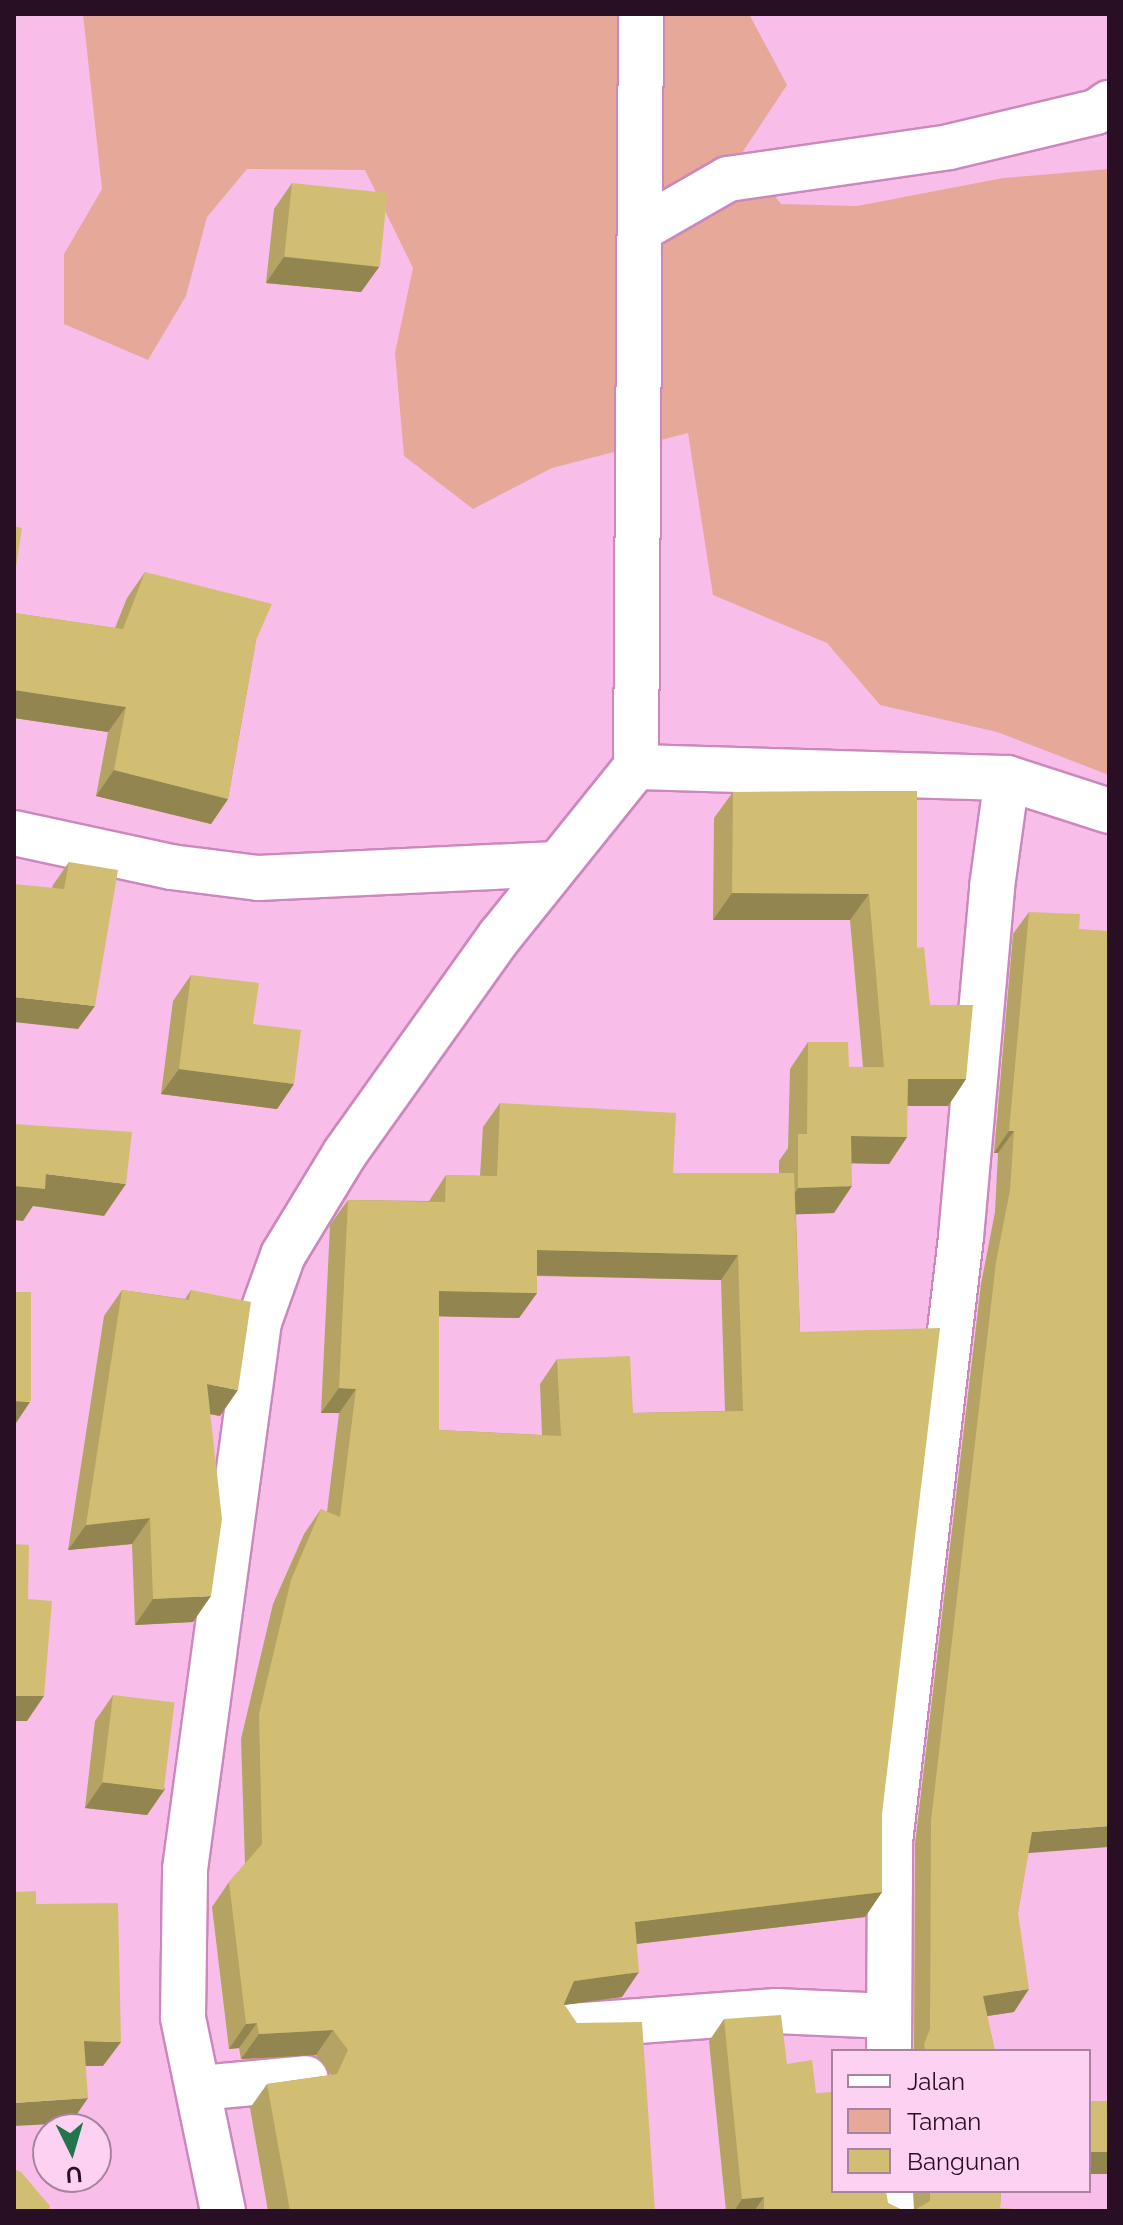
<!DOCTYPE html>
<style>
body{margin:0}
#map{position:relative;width:1123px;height:2225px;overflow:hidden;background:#f8bee9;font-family:Raleway,sans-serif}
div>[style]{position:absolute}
.green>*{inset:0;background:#e6a999}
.roads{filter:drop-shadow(2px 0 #cc87bb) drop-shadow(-2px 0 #cc87bb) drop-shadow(0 2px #cc87bb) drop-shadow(0 -2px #cc87bb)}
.minor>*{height:44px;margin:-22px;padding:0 22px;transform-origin:22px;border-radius:22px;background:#fff}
.wall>*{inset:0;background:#b4a362}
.shaded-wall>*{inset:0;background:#928550;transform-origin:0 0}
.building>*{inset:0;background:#d1be72;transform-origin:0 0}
span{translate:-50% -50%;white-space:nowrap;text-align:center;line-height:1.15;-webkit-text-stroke:6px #fdd1f1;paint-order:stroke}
.frame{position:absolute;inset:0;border:16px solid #290f24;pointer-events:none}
.legend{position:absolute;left:831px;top:2049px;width:260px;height:144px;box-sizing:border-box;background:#fdd1f1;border:2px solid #a8839f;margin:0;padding:10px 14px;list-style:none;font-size:24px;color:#290f24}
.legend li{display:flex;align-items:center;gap:16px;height:40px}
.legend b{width:40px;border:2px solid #a8839f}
.north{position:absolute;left:32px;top:2113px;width:80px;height:80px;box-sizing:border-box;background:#fdd1f1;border:2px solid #a8839f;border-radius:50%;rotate:175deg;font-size:22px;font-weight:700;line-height:32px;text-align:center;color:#290f24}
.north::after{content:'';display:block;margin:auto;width:28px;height:36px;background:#20764a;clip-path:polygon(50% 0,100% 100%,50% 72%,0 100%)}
</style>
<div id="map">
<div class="green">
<i style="clip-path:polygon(83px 14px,749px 14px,787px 85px,742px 153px,781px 204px,857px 206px,1003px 178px,1109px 169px,1109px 775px,997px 732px,880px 705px,827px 643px,713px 595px,688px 433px,552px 468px,473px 509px,404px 456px,395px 353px,413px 268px,365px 170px,247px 169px,207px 217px,186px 296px,148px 360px,64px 324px,64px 254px,102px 189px)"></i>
</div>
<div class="roads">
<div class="minor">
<i style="left:641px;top:229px;width:100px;rotate:-29.9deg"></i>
<i style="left:728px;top:179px;width:223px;rotate:-8.2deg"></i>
<i style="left:949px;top:147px;width:151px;rotate:-13.4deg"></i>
<i style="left:1096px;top:112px;width:16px;rotate:-35deg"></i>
<i style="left:636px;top:767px;width:371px;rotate:1.7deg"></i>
<i style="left:1007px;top:778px;width:107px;rotate:17.9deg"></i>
<i style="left:14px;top:833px;width:161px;rotate:12.2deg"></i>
<i style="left:171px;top:867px;width:88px;rotate:7.2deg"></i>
<i style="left:258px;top:878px;width:299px;rotate:-2.7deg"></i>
<i style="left:571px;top:2026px;width:206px;rotate:-4.2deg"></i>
<i style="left:776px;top:2011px;width:112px;rotate:2.6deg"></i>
<i style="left:889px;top:2051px;width:209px;rotate:-89.7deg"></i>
<i style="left:890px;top:1842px;width:609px;rotate:-83.31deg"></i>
<i style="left:961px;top:1237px;width:351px;rotate:-84.9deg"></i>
<i style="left:992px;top:887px;width:110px;rotate:-82.2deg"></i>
<i style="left:199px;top:2088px;width:107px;rotate:-5.3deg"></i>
<i style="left:892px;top:2191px;width:20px;rotate:87deg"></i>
<i style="left:223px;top:2211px;width:198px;rotate:-101.7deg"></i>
<i style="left:183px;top:2017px;width:148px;rotate:-89.2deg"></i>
<i style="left:185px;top:1869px;width:552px;rotate:-82.3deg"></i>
<i style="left:259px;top:1322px;width:71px;rotate:-70.3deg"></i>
<i style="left:283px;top:1255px;width:119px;rotate:-58.7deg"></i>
<i style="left:345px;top:1153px;width:267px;rotate:-54.5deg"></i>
<i style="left:500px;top:936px;width:217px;rotate:-51.2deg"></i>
<i style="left:636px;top:767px;width:753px;rotate:-89.62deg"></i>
</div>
</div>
<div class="wall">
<i style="clip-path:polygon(292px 183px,379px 267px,361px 292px,266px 283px,274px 209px)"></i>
<i style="clip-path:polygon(145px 572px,256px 640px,228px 799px,211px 824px,96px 796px,108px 732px,14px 718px,14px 613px,115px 628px,127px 598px)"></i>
<i style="clip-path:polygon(evenodd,917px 791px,917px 948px,930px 1005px,966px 1079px,948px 1106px,907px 1106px,907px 1137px,889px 1164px,852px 1163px,834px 1213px,796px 1214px,800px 1332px,882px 1814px,882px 1892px,865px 1917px,637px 1944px,622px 1997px,564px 2005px,655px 2211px,268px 2211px,250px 2108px,267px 2084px,331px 2075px,316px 2055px,241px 2059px,239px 2048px,229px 2049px,212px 1907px,229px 1882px,245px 1864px,241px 1739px,273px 1604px,304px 1534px,321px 1509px,327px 1512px,339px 1413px,321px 1413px,330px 1225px,348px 1200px,429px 1201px,446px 1175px,480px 1176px,483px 1127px,500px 1103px,673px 1173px,779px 1173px,779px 1161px,788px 1148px,790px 1069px,808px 1042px,849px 1067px,863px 1067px,850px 920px,713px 920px,714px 818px,733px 792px,917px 791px,537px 1276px,721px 1280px,725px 1411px,633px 1413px,557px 1359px,540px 1384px,542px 1435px,439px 1430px,439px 1316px,519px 1318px,537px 1293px,537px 1276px)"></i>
<i style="clip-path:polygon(69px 862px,78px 1029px,52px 888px,53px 885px)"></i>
<i style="clip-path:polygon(1029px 912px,1028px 1853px,1018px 1913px,1014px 2012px,987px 2016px,995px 2051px,914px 2051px,915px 1844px,981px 1284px,995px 1212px,998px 1153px,994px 1153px,1013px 934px)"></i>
<i style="clip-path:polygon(191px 975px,253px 1024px,294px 1084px,277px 1109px,161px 1094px,173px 1001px)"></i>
<i style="clip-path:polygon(122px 1290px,185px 1299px,191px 1290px,220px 1416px,210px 1414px,193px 1622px,135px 1625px,132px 1544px,68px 1550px,104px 1316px)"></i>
<i style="clip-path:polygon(113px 1695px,165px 1789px,147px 1815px,85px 1808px,95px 1721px)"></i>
<i style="clip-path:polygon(724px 2019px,787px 2064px,816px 2093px,888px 2203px,904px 2211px,726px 2211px,709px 2041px)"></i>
<i style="clip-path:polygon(913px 2191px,1001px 2191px,1000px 2208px,914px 2211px)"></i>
</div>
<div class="shaded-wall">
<i style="clip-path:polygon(284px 257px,379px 267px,361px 292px,266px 283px)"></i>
<i style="clip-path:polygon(14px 690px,126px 707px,108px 732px,14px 718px)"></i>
<i style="clip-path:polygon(114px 770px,228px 799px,211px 824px,96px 796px)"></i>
<i style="clip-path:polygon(732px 893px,869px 894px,850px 920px,713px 920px)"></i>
<i style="clip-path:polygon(14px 997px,95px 1006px,78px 1029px,14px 1022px)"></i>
<i style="clip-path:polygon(179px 1069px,294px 1084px,277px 1109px,161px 1094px)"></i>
<i style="clip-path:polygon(908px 1079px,966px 1079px,948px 1106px,889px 1106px)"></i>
<i style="clip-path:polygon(1009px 1131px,1014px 1131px,998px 1153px,994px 1153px)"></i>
<i style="clip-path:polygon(851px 1136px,907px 1137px,889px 1164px,832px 1163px)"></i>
<i style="clip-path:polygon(46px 1174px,126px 1184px,104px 1216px,33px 1206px,23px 1221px,14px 1220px,14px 1186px)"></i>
<i style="clip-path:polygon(852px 1186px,834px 1213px,780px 1215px,798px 1188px)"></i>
<i style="clip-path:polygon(537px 1250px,738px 1255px,721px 1280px,520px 1275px)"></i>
<i style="clip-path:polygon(439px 1291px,537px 1293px,519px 1318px,422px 1316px)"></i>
<i style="clip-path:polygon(207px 1384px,238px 1390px,220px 1416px,189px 1410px)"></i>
<i style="clip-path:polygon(339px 1388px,356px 1389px,339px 1413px,321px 1413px)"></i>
<i style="clip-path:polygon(14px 1401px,30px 1402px,14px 1426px)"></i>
<i style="clip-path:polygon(150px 1518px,132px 1544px,68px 1550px,86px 1525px)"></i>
<i style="clip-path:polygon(211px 1596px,193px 1622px,135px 1625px,153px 1599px)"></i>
<i style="clip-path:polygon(14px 1696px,44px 1696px,27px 1721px,14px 1721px)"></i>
<i style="clip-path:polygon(103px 1782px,165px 1789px,147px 1815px,85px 1808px)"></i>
<i style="clip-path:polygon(1109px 1826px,1109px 1847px,1016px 1854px,1032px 1832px)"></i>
<i style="clip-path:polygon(882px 1892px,865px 1917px,618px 1946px,635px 1922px)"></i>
<i style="clip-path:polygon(639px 1972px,622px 1997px,556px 2006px,574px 1981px)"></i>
<i style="clip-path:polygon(1029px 1989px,1014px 2012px,967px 2019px,983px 1996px)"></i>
<i style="clip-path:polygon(257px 2023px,239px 2048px,229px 2049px,246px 2024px)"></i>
<i style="clip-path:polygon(333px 2030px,316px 2055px,241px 2059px,259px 2034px)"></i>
<i style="clip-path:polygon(84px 2041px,121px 2042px,103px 2066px,67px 2066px)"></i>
<i style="clip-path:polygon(88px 2098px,71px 2123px,14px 2126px,14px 2103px)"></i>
<i style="left:1109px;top:2152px;width:22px;height:20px;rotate:90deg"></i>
<i style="clip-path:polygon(764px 2197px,754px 2211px,734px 2211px,742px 2199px)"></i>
</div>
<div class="building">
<i style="left:292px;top:183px;width:96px;height:74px;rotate:6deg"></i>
<i style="clip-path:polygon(14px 526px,22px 528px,14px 580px)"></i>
<i style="clip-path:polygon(145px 572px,272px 604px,256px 640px,228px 799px,114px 770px,126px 707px,14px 690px,14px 613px,123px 629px)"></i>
<i style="clip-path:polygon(917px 791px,917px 948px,924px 947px,930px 1005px,973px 1005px,966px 1079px,908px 1079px,907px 1137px,851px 1136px,852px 1186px,798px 1188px,798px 1134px,807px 1134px,808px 1042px,848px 1042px,849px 1067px,884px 1067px,869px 894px,732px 893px,733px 792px)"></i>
<i style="clip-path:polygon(69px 862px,118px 870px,95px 1006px,14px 997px,14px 884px,64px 889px)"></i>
<i style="clip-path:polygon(1029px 912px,1080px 914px,1079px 929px,1109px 931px,1109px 1826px,1032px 1832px,1018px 1913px,1029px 1989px,983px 1996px,995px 2051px,925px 2051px,924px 2044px,930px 2029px,931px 1821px,996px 1262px,1010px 1190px,1014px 1131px,1009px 1131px)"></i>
<i style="clip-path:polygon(191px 975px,259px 983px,253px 1024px,301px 1030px,294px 1084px,179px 1069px)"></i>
<i style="clip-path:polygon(evenodd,500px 1103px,676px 1113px,673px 1173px,794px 1173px,800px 1332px,940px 1328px,882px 1814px,882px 1892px,635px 1922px,639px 1972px,574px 1981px,564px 2004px,577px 2023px,642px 2022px,655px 2211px,290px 2211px,267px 2084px,337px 2074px,348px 2050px,333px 2030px,259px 2034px,257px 2023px,246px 2024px,229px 1882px,262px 1844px,259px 1714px,291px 1580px,321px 1509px,340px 1517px,356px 1389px,339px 1388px,348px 1200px,445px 1202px,446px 1175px,497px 1176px,500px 1103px,537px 1250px,738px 1255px,743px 1411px,633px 1413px,630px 1356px,557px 1359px,561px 1436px,439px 1430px,439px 1291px,537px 1293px,537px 1250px)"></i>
<i style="clip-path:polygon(14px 1124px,132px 1132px,126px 1184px,46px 1174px,45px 1189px,14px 1186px)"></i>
<i style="clip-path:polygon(122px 1290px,189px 1300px,191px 1290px,251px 1302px,238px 1390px,207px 1384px,222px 1519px,211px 1596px,153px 1599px,150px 1518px,86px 1525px)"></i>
<i style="left:14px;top:1292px;width:17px;height:109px"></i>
<i style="clip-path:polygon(14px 1544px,29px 1545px,28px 1599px,52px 1601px,44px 1696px,14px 1696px)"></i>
<i style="left:113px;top:1695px;width:62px;height:88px;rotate:7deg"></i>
<i style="clip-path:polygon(36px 1891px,36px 1904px,118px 1903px,121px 2042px,84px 2041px,88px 2098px,14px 2103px,14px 1892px)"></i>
<i style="clip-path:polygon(781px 2015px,787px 2064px,812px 2060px,816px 2093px,833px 2092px,833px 2191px,886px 2191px,888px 2203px,904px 2211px,764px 2211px,764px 2197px,742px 2199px,724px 2019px)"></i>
<i style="left:1109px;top:2101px;width:51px;height:20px;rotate:90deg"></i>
<i style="clip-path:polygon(14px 2169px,21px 2172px,50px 2206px,48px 2211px,14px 2211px)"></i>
<i style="clip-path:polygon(930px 2191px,1001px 2191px,1000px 2208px,1040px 2211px,913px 2211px,930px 2201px)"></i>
</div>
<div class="frame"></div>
<ul class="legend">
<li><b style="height:10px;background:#fff"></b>Jalan</li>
<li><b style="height:22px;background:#e6a999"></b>Taman</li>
<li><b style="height:22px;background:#d1be72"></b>Bangunan</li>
</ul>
<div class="north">U</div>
</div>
